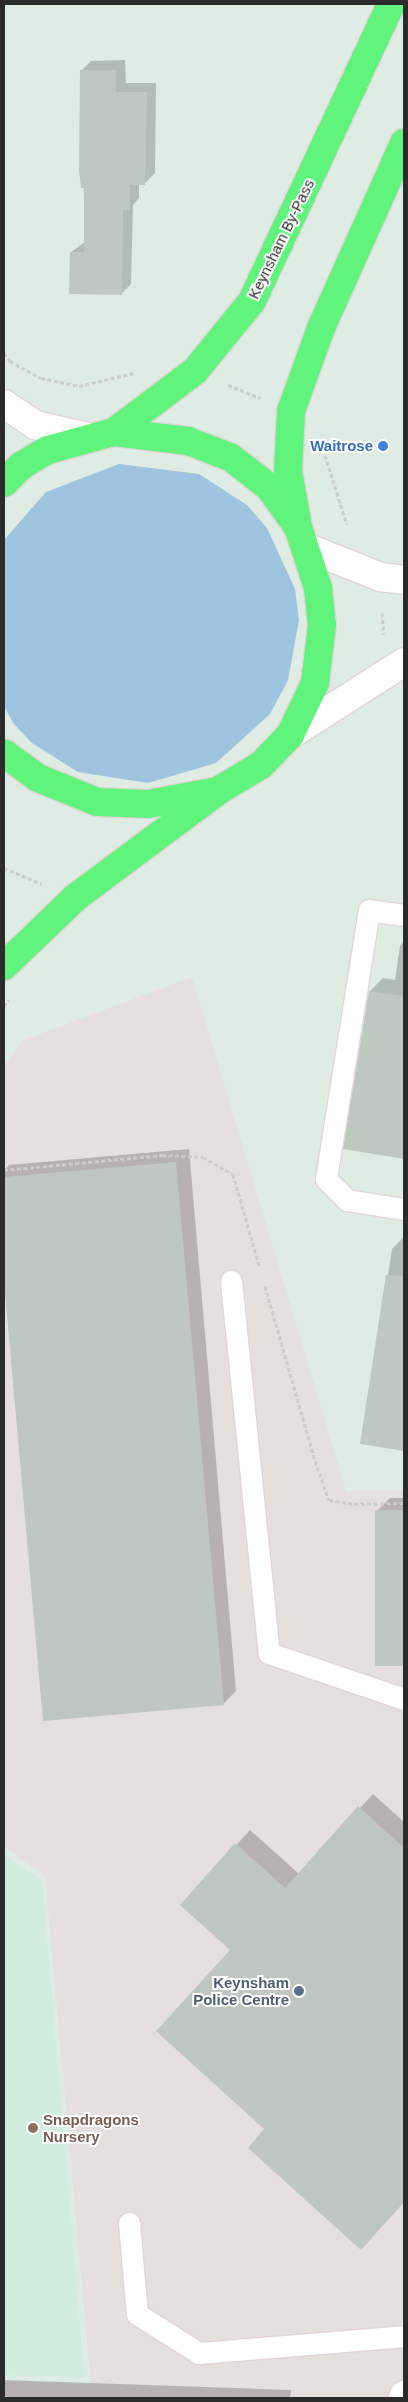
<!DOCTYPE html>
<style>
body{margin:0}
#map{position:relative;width:408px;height:2402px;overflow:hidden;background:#deece3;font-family:Arial,sans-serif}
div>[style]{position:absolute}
.industrial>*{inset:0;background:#e5dfde}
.education>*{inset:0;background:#cfecdc}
.green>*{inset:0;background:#9ec4df}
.shadow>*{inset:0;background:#0003}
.building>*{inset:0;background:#bec8c0;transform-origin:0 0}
.path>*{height:3px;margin-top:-1.5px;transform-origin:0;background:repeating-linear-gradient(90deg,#ccc 0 4px,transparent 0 6.5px)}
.roads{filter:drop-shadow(1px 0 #e3d4da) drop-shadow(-1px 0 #e3d4da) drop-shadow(0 1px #e3d4da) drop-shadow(0 -1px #e3d4da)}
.lane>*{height:21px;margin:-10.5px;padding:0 10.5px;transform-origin:10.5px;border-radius:10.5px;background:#fff}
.street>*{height:28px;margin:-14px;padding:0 14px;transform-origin:14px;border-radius:14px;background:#fff}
.secondary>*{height:28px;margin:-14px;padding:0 14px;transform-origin:14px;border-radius:14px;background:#fff}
.highway>*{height:28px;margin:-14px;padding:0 14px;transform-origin:14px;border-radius:14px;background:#61f47d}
.dots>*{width:14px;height:14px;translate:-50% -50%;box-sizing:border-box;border:2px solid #fff;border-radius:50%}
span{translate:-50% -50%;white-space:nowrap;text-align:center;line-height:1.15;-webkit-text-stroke:4px #fff;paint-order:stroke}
.street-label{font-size:15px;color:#2b2b2b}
.shop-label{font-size:15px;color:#366cbe;font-weight:700}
.right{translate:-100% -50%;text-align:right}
.service-label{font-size:15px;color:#4e5e75;font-weight:700}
.education-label{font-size:15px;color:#785e54;font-weight:700}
.left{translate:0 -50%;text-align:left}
.frame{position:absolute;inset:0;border:5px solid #2b2b2b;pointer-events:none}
</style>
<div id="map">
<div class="industrial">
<i style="clip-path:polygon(192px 977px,346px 1491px,404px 1490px,404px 2398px,4px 2398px,4px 2381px,91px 2384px,45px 1876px,4px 1847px,4px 1065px,24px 1040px)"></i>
</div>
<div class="education">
<i style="clip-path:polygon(4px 1855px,42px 1881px,84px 2377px,4px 2375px)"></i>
</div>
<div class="green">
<i style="clip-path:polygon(119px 464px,199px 474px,247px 505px,267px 528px,295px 589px,299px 620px,288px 680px,270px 714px,216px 763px,148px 783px,78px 772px,32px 743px,13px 723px,4px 706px,4px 540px,46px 492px)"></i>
</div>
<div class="shadow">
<i style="clip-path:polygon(125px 60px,126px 83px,156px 83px,155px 173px,145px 183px,139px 183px,139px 198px,133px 205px,131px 284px,121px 294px,71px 252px,85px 242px,81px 71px,91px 61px)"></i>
<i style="clip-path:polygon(404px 941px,404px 1156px,403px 1157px,370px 991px,383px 978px,395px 980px,400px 946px)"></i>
<i style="clip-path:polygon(189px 1149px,236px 1691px,223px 1704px,44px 1719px,4px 1267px,4px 1170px,9px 1165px)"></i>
<i style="clip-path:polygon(404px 1237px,404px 1450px,362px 1443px,392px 1249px)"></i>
<i style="clip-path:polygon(390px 1498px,404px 1498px,404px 1665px,376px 1665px,377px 1511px)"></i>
<i style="clip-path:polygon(373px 1794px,404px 1822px,404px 2202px,361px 2248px,266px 2129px,232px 1950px,182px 1905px,250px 1830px,299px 1874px)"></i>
<i style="clip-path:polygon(4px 2380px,291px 2390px,290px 2398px,4px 2398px)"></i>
</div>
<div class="building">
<i style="clip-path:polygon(80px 70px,116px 70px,116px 92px,147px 92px,145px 185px,130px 185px,130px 210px,123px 210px,122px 295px,69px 294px,70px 252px,84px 252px,84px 188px,81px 188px,79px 170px)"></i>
<i style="clip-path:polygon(369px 991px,404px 996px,404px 1159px,343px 1149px)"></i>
<i style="clip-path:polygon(176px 1162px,224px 1705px,43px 1721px,4px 1281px,4px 1177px)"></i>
<i style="clip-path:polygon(386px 1275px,404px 1276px,404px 1451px,360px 1444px)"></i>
<i style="left:375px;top:1510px;width:29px;height:156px"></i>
<i style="clip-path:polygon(358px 1806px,404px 1848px,404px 2202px,361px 2250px,248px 2148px,264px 2129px,156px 2031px,230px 1950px,180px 1905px,235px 1843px,285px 1888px)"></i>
</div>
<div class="path">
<i style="left:4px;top:353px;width:10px;rotate:53deg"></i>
<i style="left:10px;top:361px;width:35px;rotate:29deg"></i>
<i style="left:41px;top:378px;width:39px;rotate:12deg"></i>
<i style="left:79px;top:386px;width:56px;rotate:-13.5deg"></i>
<i style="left:228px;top:385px;width:35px;rotate:22deg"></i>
<i style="left:325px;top:455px;width:73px;rotate:72.6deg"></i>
<i style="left:382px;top:613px;width:21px;rotate:85deg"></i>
<i style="left:4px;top:868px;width:41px;rotate:22.8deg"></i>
<i style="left:4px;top:1006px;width:8px;rotate:-50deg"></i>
<i style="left:4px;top:1170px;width:159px;rotate:-5.4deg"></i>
<i style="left:162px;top:1155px;width:41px;rotate:2.8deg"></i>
<i style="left:203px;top:1157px;width:34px;rotate:30deg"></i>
<i style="left:233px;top:1174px;width:95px;rotate:74.1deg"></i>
<i style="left:265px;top:1286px;width:188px;rotate:74deg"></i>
<i style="left:317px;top:1467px;width:35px;rotate:70deg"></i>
<i style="left:329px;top:1500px;width:25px;rotate:9deg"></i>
<i style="left:354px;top:1504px;width:50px;rotate:-1.1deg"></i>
</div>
<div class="roads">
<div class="lane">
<i style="left:404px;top:915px;width:35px;rotate:-172deg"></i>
<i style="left:369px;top:910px;width:272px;rotate:99.1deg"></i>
<i style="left:326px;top:1179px;width:30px;rotate:45deg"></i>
<i style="left:347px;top:1200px;width:58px;rotate:9deg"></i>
<i style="left:231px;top:1281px;width:374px;rotate:84.2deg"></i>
<i style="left:269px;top:1653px;width:143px;rotate:18.8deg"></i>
<i style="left:129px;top:2223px;width:91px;rotate:85deg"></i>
<i style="left:137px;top:2314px;width:73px;rotate:32.2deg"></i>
<i style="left:199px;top:2353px;width:206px;rotate:-4.7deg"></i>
</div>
<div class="street">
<i style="left:308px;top:548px;width:78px;rotate:21.9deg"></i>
<i style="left:380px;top:577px;width:24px;rotate:7deg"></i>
<i style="left:290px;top:735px;width:135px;rotate:-32.6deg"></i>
<i style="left:403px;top:2398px;width:3px;rotate:-72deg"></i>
</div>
<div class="secondary">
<i style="left:4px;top:404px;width:37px;rotate:34deg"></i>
<i style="left:35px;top:425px;width:58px;rotate:12.8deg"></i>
</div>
<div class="highway">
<i style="left:114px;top:432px;width:101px;rotate:-37deg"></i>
<i style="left:195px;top:371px;width:90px;rotate:-50.8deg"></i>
<i style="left:252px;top:301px;width:328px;rotate:-64.9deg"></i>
<i style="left:4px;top:483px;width:24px;rotate:-45deg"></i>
<i style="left:21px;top:466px;width:31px;rotate:-31deg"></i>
<i style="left:48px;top:450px;width:68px;rotate:-15.3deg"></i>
<i style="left:114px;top:432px;width:75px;rotate:6.9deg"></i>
<i style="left:188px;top:441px;width:45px;rotate:20.9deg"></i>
<i style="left:230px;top:457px;width:49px;rotate:37.6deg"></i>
<i style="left:269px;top:487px;width:49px;rotate:54.1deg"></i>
<i style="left:298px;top:527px;width:64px;rotate:71.8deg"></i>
<i style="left:318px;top:588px;width:37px;rotate:84deg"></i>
<i style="left:322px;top:625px;width:58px;rotate:96.9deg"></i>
<i style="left:315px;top:683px;width:58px;rotate:115.7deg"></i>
<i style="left:290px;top:735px;width:42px;rotate:134deg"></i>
<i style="left:261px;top:765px;width:47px;rotate:149deg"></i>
<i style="left:221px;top:789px;width:181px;rotate:143.3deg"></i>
<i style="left:76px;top:897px;width:100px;rotate:136.2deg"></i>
<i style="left:297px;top:521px;width:51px;rotate:-100.2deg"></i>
<i style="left:288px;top:471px;width:60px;rotate:-87.1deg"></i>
<i style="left:291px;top:411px;width:88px;rotate:-70.1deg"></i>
<i style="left:321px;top:328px;width:203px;rotate:-65.8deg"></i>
<i style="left:4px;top:753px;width:42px;rotate:36.3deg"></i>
<i style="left:38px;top:778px;width:64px;rotate:22.1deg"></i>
<i style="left:97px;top:802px;width:51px;rotate:2.2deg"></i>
<i style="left:148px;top:804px;width:65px;rotate:-10.6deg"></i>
</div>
</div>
<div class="dots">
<i style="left:383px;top:446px;background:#3f7fe0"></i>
<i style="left:299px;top:1991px;background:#5c6f8a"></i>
<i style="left:33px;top:2128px;background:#8d6e63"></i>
</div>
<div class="street-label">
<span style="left:281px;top:239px;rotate:-64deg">Keynsham By-Pass</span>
</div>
<div class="shop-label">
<span class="right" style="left:373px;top:446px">Waitrose</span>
</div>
<div class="service-label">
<span class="right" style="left:289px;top:1991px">Keynsham<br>Police Centre</span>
</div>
<div class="education-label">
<span class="left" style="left:43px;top:2128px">Snapdragons<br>Nursery</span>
</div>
<div class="frame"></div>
</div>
